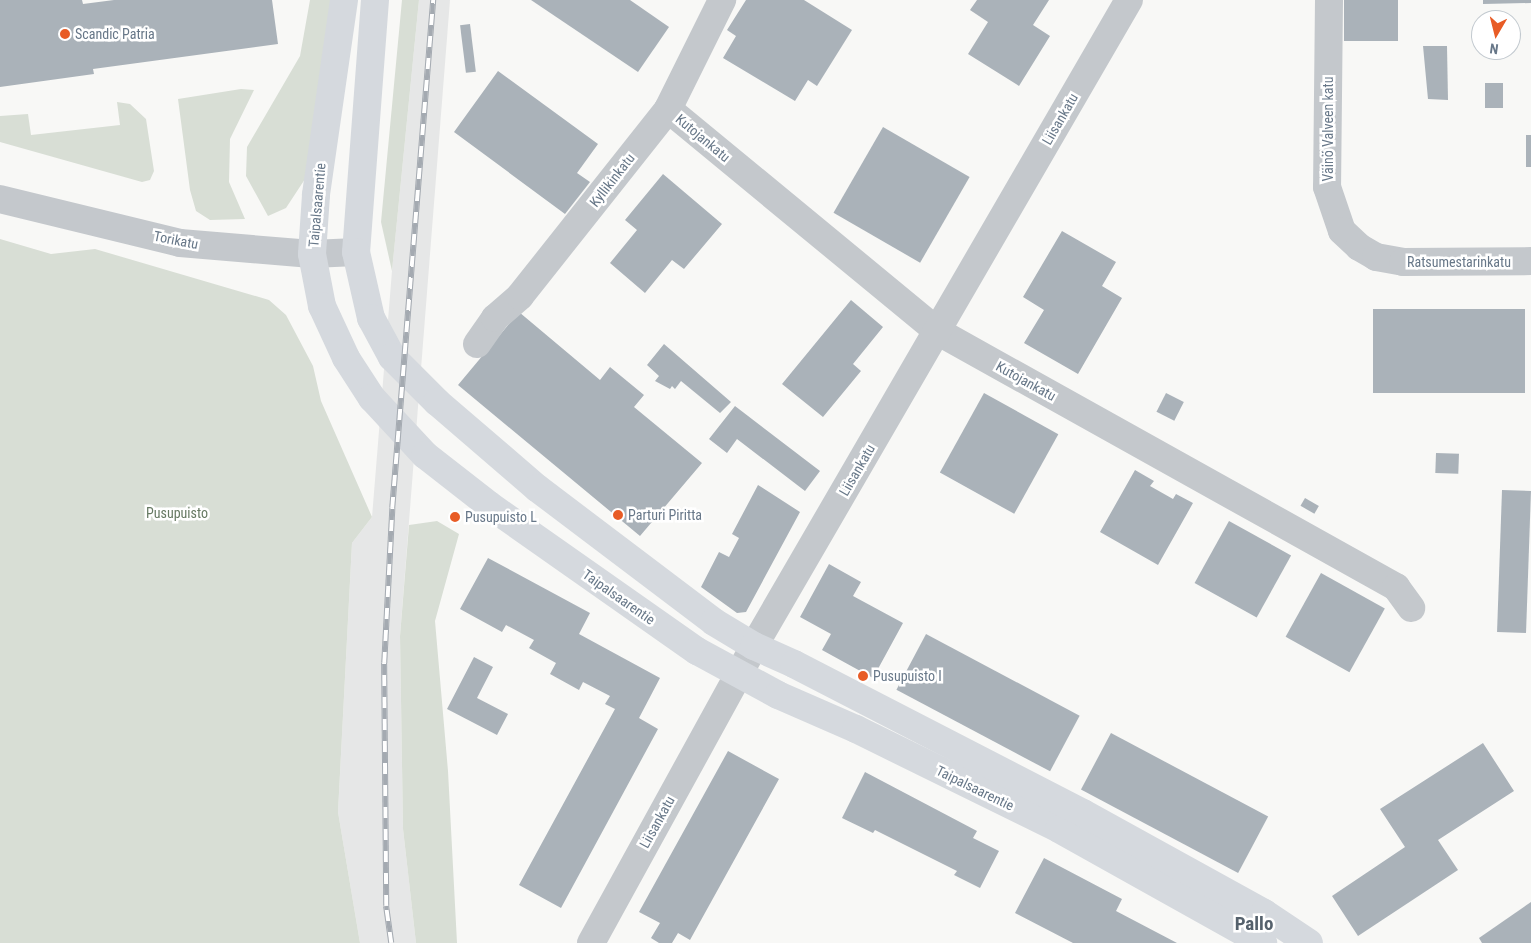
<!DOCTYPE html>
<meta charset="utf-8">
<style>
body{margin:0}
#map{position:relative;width:1531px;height:943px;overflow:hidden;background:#f8f8f6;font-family:"Roboto Condensed",sans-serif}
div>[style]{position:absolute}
.built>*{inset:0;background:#e6e7e7}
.green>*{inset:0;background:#d8ded5}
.building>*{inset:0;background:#aab2b9;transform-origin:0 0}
.minor>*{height:28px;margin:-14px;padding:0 14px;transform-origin:14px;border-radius:14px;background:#c4c8cc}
.tertiary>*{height:28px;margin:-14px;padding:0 14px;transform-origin:14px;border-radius:14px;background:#c4c8cc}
.secondary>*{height:28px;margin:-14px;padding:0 14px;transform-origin:14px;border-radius:14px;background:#d5d9de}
.rail>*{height:5.5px;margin-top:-2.75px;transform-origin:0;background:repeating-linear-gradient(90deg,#fff 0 11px,#a4aab1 0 22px);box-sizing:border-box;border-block:1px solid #a4aab1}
.dots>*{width:14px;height:14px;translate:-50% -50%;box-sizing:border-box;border:2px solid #fff;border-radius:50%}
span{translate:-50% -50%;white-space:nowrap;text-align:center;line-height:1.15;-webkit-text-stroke:5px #fff;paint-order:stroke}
.poi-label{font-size:14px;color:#677788}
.left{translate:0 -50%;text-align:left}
.street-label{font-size:14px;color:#677788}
.park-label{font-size:14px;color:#667962}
.district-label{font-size:19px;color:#55616c;font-weight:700}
.north{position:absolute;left:1471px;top:10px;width:50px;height:50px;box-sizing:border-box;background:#fff;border:1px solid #c2c9cf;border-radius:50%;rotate:188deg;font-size:14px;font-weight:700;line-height:20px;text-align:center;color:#677788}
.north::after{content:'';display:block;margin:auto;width:18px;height:22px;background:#e85c26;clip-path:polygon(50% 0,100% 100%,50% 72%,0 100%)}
</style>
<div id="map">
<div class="built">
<i style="clip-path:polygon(419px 0,450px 0,400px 636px,403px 829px,416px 943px,360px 943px,338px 812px,352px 543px,372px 517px,392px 271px)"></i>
</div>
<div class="green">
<i style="clip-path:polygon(310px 0,333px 0,305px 179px,286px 208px,268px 216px,246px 176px,247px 147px,300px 56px)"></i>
<i style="clip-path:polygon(402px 0,419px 0,392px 271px,381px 222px)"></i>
<i style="clip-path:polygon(241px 89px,254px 90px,230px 139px,229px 182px,245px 219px,210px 220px,196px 211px,190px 190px,178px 99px)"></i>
<i style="clip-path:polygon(117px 102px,130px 104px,146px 119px,154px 171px,150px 180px,142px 182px,0 142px,0 116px,28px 114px,31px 135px,120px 125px)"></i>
<i style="clip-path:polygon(0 239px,51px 254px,95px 249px,269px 300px,286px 315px,313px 366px,321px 401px,372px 517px,352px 543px,338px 812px,360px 943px,0 943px)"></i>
<i style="clip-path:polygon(437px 521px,459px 534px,435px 621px,448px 771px,457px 943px,416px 943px,403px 829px,400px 636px,409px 525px)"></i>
</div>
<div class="building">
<i style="clip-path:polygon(0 0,82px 0,83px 4px,114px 0,272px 0,278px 44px,93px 69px,94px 74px,0 87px)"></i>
<i style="clip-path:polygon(531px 0,630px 0,669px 27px,638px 72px)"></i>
<i style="clip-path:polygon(746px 0,804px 0,852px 30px,817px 86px,808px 80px,795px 101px,723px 58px,736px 36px,727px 30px)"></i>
<i style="clip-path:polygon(977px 0,1049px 0,1033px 25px,1050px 36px,1019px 86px,968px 54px,988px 22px,970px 10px)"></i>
<i style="left:1344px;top:0;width:54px;height:41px"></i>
<i style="clip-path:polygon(1483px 0,1531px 0,1531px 3px,1483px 4px)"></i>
<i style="left:470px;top:24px;width:48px;height:10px;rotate:83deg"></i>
<i style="clip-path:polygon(1423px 46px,1447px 46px,1448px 100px,1428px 99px)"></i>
<i style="clip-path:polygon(498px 71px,598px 144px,577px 173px,590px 182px,565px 214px,454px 132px)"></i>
<i style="left:1485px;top:83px;width:18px;height:25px"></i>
<i style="left:883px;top:127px;width:100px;height:99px;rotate:30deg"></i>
<i style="left:1526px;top:135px;width:5px;height:32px"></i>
<i style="clip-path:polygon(663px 174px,722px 224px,684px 269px,672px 260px,645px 293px,610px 263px,637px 230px,625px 220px)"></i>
<i style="clip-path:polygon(1062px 231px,1116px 262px,1102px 286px,1122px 298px,1078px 374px,1024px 343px,1044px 310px,1023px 297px)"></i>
<i style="clip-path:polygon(851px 300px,883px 327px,853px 364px,861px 371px,823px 417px,782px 384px)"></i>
<i style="left:1373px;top:309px;width:152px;height:84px"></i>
<i style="clip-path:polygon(519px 312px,600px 380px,610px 367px,644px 395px,634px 407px,702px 463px,640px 536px,458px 385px)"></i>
<i style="clip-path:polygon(664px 344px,731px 402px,720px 413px,681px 381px,675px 389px,672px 386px,670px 389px,655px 381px,659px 376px,647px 365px)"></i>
<i style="left:984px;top:393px;width:85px;height:91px;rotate:29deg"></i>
<i style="left:1166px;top:393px;width:20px;height:21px;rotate:27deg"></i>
<i style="clip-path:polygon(735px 406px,820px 471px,805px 491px,737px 439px,727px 453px,709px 439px)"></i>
<i style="left:1436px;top:453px;width:23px;height:20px;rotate:2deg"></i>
<i style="clip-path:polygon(1135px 470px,1154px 481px,1150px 486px,1173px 499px,1176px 494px,1193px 503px,1158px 565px,1100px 532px)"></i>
<i style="clip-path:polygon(758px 485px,800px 512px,746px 612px,737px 613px,701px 587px,719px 552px,729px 557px,739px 538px,732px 534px)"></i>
<i style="left:1502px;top:490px;width:29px;height:142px;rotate:2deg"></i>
<i style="left:1305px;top:498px;width:16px;height:9px;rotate:30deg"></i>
<i style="left:1229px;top:521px;width:71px;height:71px;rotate:29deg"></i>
<i style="clip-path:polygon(488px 558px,590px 613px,579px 634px,660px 678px,639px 718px,658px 729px,561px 908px,519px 885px,615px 709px,605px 704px,610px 696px,583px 682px,579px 690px,550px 674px,556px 663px,529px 648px,534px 640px,506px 625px,502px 632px,460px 609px)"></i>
<i style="clip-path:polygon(829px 564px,861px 582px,853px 596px,903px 623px,873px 678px,822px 650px,831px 634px,800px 617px)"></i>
<i style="left:1321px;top:573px;width:73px;height:73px;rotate:29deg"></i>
<i style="left:926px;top:634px;width:174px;height:63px;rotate:28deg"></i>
<i style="clip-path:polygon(474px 657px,493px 667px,477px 698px,508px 714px,497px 735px,447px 709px)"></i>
<i style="left:1111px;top:733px;width:178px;height:64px;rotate:28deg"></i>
<i style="clip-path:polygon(1483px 743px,1514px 791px,1438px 840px,1458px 870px,1358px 936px,1332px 896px,1405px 847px,1380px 809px)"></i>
<i style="clip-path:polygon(728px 751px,779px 779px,690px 940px,678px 933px,672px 943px,659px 943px,651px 938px,660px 923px,639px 912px)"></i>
<i style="clip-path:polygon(865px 772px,977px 831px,973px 838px,999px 851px,980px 888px,954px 875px,957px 871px,875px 830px,873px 833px,842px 818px)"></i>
<i style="clip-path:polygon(1044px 858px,1122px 899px,1116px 911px,1177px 943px,1073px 943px,1015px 913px)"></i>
<i style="clip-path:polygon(1531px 902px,1531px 943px,1482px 943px,1479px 938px)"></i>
</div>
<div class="minor">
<i style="left:1329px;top:0;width:187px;rotate:90.6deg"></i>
<i style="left:1327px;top:187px;width:46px;rotate:71.2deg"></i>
<i style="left:1342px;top:231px;width:23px;rotate:43deg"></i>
<i style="left:1359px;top:247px;width:20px;rotate:30deg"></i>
<i style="left:1376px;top:257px;width:27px;rotate:10deg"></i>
<i style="left:1403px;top:262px;width:128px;rotate:-0.4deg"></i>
<i style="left:668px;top:109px;width:349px;rotate:39.5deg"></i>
<i style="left:937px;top:331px;width:526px;rotate:29.15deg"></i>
<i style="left:1396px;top:587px;width:26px;rotate:54deg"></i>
<i style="left:477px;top:344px;width:32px;rotate:-55deg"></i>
<i style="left:495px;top:318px;width:33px;rotate:-41deg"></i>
<i style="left:520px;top:296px;width:238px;rotate:-51.6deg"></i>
<i style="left:668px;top:109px;width:122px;rotate:-63.6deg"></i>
<i style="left:591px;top:943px;width:339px;rotate:-61.2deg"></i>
<i style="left:754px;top:646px;width:747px;rotate:-59.87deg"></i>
</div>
<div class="tertiary">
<i style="left:0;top:199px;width:185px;rotate:13.7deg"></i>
<i style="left:180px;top:243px;width:132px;rotate:4.8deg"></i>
<i style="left:312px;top:254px;width:44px;rotate:-2.6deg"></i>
</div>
<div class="secondary">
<i style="left:344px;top:0;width:197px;rotate:98.2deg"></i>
<i style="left:316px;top:195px;width:59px;rotate:93.9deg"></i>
<i style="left:312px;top:254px;width:53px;rotate:79.1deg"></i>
<i style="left:322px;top:306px;width:57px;rotate:65.2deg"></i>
<i style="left:346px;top:358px;width:48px;rotate:57deg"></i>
<i style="left:372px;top:398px;width:78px;rotate:47.1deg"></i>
<i style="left:425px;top:455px;width:81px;rotate:38deg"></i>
<i style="left:489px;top:505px;width:254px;rotate:35.1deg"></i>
<i style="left:697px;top:651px;width:92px;rotate:28.5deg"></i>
<i style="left:778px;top:695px;width:85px;rotate:23.6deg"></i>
<i style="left:856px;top:729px;width:226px;rotate:26.2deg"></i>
<i style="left:1059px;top:829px;width:234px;rotate:29.2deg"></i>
<i style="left:375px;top:0;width:253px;rotate:94.3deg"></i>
<i style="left:356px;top:252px;width:68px;rotate:77.2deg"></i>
<i style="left:371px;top:318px;width:44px;rotate:61.7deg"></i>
<i style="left:392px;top:357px;width:64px;rotate:45deg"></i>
<i style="left:437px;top:402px;width:132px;rotate:40.7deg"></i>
<i style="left:537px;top:488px;width:222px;rotate:37.1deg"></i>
<i style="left:714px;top:622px;width:47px;rotate:31deg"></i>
<i style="left:754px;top:646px;width:44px;rotate:24.2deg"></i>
<i style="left:794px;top:664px;width:325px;rotate:27.3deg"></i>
<i style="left:1083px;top:813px;width:207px;rotate:28.9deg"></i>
<i style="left:1264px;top:913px;width:54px;rotate:33.7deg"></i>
</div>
<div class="rail">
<i style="left:391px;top:943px;width:37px;rotate:-98deg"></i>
<i style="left:386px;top:906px;width:243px;rotate:-90.5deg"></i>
<i style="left:384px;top:663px;width:155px;rotate:-87deg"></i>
<i style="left:392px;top:508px;width:510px;rotate:-85.39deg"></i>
</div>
<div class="dots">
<i style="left:65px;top:34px;background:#e85c26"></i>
<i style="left:618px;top:515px;background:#e85c26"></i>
<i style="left:455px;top:517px;background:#e85c26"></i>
<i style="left:863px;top:676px;background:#e85c26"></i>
</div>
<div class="poi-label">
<span class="left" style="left:75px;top:34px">Scandic Patria</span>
<span class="left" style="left:628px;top:515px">Parturi Piritta</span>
<span class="left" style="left:465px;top:517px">Pusupuisto L</span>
<span class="left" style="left:873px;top:676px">Pusupuisto I</span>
</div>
<div class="street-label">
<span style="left:1060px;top:119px;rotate:-60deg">Liisankatu</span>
<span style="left:1328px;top:129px;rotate:-90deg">Väinö Valveen katu</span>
<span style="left:703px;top:138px;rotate:40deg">Kutojankatu</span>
<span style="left:612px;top:180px;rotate:-52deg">Kyllikinkatu</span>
<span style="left:317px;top:205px;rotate:-85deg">Taipalsaarentie</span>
<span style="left:176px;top:240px;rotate:11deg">Torikatu</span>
<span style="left:1459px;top:262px">Ratsumestarinkatu</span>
<span style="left:1026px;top:381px;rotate:29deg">Kutojankatu</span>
<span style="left:857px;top:470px;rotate:-60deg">Liisankatu</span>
<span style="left:619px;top:597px;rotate:35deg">Taipalsaarentie</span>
<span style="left:975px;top:788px;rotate:26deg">Taipalsaarentie</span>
<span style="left:657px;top:822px;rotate:-61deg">Liisankatu</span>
</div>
<div class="park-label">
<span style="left:177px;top:513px">Pusupuisto</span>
</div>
<div class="district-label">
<span style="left:1254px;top:924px">Pallo</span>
</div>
<div class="north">N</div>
</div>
